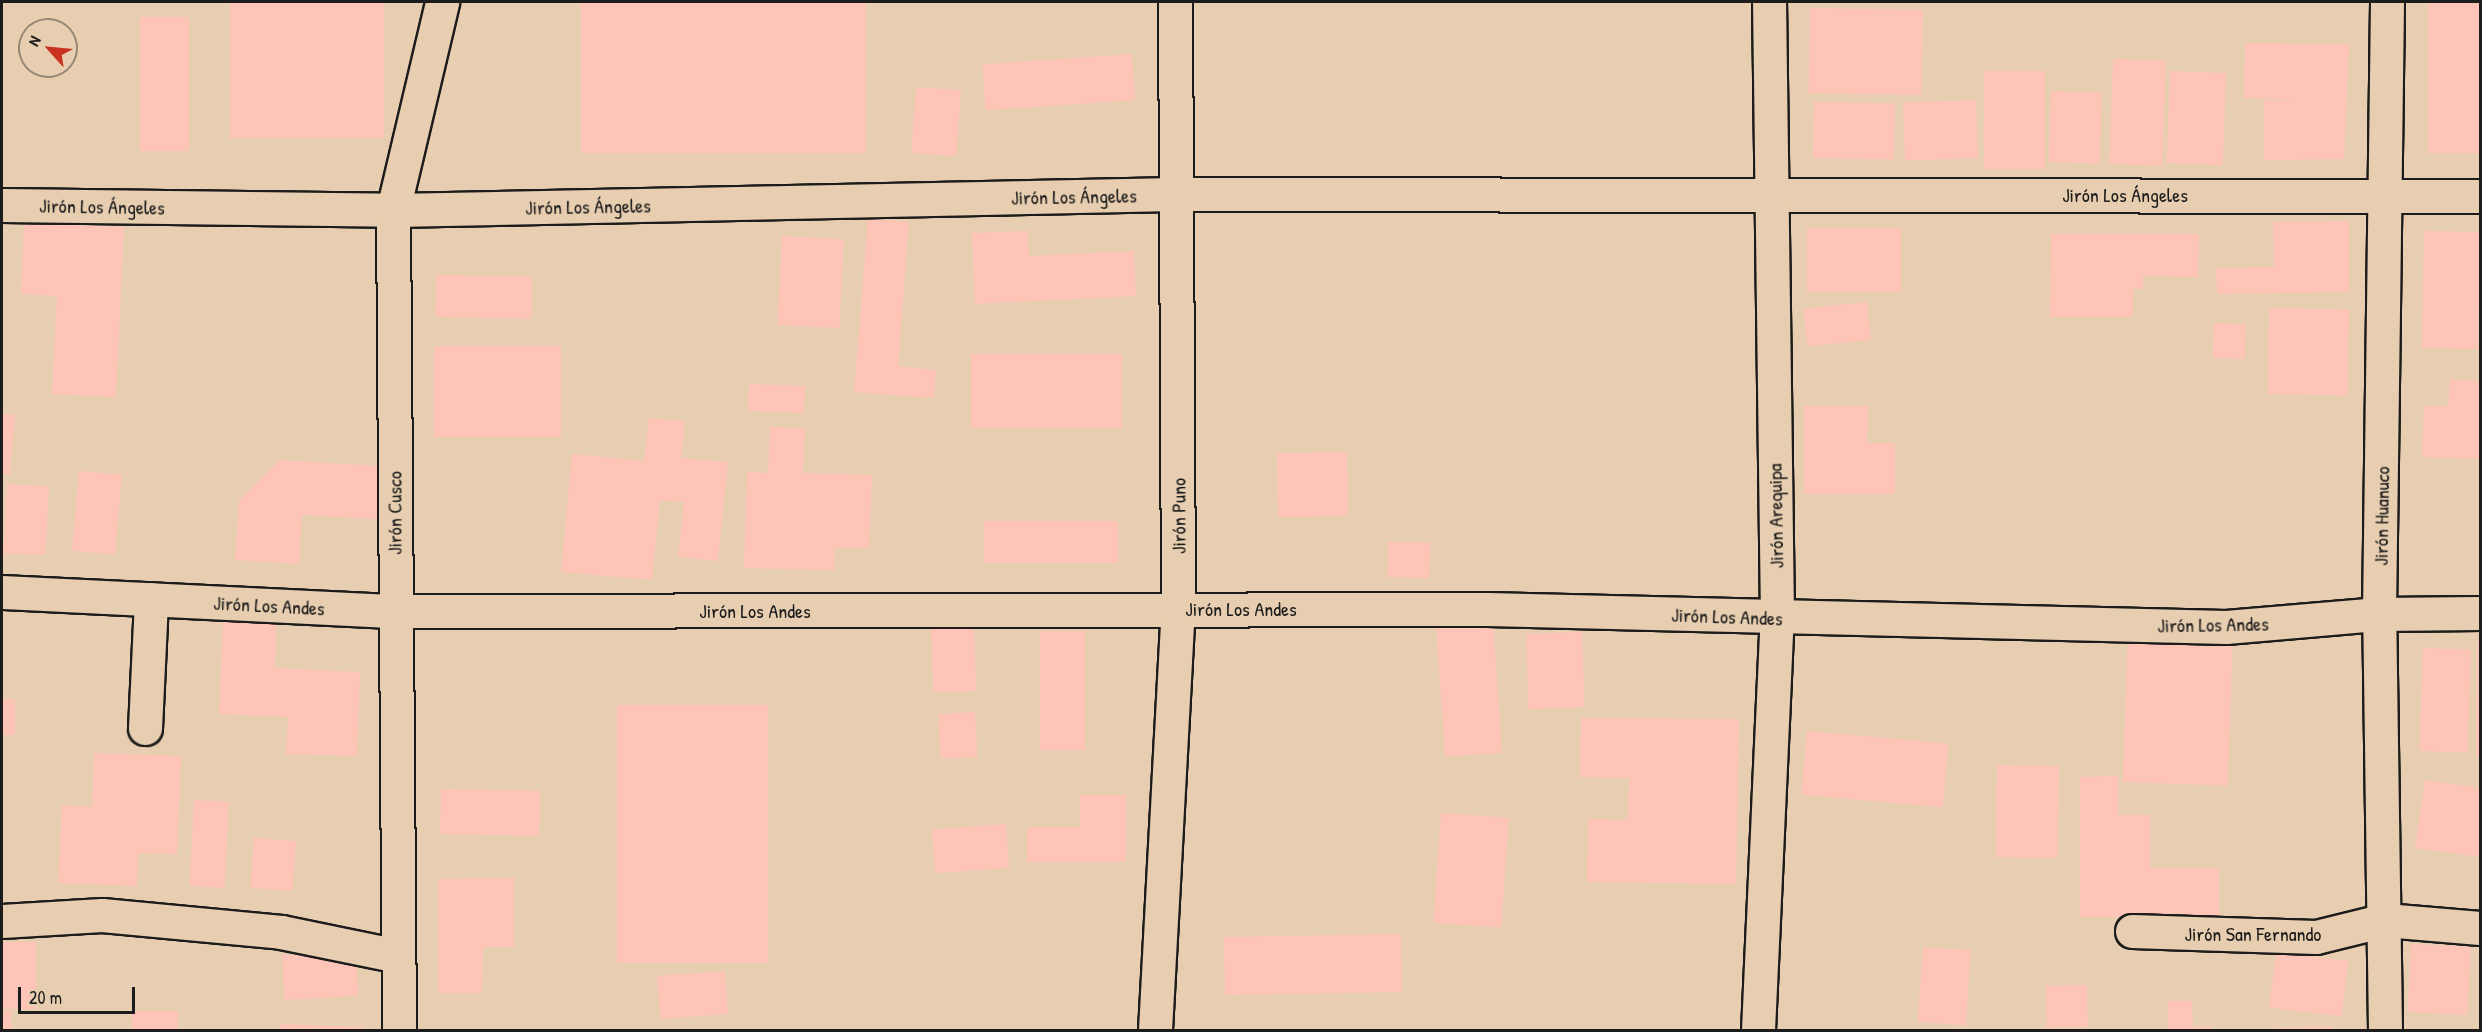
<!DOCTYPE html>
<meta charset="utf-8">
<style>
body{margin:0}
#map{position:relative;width:2482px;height:1032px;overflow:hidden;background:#e8ceb0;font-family:"Patrick Hand",sans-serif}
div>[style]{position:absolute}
.building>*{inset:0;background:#ffc4b8;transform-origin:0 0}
.roads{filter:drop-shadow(2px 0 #1c1c1c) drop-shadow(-2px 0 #1c1c1c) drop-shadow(0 2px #1c1c1c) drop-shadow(0 -2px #1c1c1c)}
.street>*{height:33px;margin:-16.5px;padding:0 16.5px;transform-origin:16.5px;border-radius:16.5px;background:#e8ceb0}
span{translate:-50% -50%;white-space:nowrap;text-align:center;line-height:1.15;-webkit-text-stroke:6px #e8ceb0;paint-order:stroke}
.street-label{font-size:20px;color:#1c1c1c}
.frame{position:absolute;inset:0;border:3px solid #1c1c1c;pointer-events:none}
.north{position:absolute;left:18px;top:18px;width:60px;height:60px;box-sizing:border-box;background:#e8ceb0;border:2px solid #968775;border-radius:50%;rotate:297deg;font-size:16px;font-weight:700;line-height:24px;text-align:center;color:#1c1c1c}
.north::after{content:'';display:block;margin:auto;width:21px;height:27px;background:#c8321e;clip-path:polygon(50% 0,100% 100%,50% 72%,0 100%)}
.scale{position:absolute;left:18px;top:987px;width:117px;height:27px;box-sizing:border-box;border:3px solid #1c1c1c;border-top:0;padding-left:8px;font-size:18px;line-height:21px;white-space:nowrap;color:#1c1c1c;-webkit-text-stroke:4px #e8ceb0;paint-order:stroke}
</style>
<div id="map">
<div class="building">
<i style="left:230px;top:2px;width:154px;height:136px"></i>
<i style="left:581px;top:2px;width:285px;height:151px"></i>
<i style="left:2428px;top:2px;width:52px;height:151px"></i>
<i style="left:1810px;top:8px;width:113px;height:85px;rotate:1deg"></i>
<i style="left:140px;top:17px;width:49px;height:134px"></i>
<i style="clip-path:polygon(2245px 43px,2349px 44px,2344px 159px,2264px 160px,2264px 100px,2306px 99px,2244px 98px)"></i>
<i style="left:1132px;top:54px;width:46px;height:150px;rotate:86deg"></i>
<i style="left:2113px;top:59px;width:53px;height:105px;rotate:2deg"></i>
<i style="left:1984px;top:71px;width:61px;height:98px"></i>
<i style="left:2170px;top:71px;width:56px;height:92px;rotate:2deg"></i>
<i style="left:916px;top:87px;width:45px;height:66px;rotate:4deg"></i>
<i style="left:2051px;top:91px;width:51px;height:71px;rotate:2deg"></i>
<i style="left:1976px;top:100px;width:58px;height:73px;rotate:88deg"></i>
<i style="left:1814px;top:102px;width:81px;height:56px;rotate:1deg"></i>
<i style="clip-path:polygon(868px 219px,909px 222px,898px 366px,936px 370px,934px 398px,854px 392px)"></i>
<i style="clip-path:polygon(2349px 221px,2349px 292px,2217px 294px,2216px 268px,2274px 267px,2273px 222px)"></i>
<i style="clip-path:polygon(24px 223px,124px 227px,116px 397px,52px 394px,57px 296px,21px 294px)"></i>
<i style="left:1901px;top:228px;width:64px;height:94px;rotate:90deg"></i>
<i style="clip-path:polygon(1028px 231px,1029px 256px,1134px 251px,1136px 296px,975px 304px,972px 233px)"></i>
<i style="left:2424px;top:231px;width:56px;height:117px;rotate:1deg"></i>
<i style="clip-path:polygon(2051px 234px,2199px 234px,2198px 277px,2143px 276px,2143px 289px,2133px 289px,2133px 317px,2050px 317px)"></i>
<i style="left:782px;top:236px;width:62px;height:89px;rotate:3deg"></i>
<i style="left:436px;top:275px;width:96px;height:42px;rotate:1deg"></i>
<i style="left:1867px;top:302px;width:38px;height:64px;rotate:84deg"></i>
<i style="left:2269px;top:308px;width:80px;height:86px;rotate:1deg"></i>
<i style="left:2214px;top:323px;width:32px;height:35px;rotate:2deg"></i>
<i style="left:434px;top:346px;width:127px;height:91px"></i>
<i style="left:1122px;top:354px;width:74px;height:151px;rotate:90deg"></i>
<i style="clip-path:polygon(2450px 379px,2480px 381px,2480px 459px,2422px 457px,2424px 406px,2448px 406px)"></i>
<i style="left:805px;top:386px;width:27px;height:56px;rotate:92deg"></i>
<i style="clip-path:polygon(1804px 406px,1868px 406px,1867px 443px,1895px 443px,1895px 494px,1804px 494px)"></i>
<i style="clip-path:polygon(2px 414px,15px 415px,10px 474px,2px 473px)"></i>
<i style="clip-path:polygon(649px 418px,685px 421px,681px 458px,728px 462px,718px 561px,678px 557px,684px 502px,660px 500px,652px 580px,561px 572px,572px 454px,644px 461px)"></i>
<i style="clip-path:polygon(770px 427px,805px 428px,803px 473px,872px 475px,869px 548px,835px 548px,834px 570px,744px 568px,747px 472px,768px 473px)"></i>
<i style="left:1347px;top:452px;width:64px;height:70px;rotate:89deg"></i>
<i style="clip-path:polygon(280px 460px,380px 466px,377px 519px,302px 515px,299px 564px,235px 560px,239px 500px)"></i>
<i style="left:79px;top:471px;width:43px;height:80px;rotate:5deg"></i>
<i style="left:7px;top:484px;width:42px;height:69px;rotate:3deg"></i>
<i style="left:984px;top:521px;width:134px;height:42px"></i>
<i style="left:1388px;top:542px;width:42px;height:35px;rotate:1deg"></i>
<i style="clip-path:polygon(223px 622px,276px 624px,275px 668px,360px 672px,357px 756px,286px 754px,288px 717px,219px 714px)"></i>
<i style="left:1493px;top:624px;width:129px;height:57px;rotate:86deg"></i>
<i style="left:974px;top:626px;width:65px;height:43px;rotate:88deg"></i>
<i style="left:1040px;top:631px;width:45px;height:119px"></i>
<i style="left:2128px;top:631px;width:105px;height:151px;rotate:2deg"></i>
<i style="left:1582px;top:632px;width:75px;height:56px;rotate:88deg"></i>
<i style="clip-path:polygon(2478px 640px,2480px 640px,2480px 757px,2476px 757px)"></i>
<i style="left:2423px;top:648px;width:48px;height:103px;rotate:2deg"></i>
<i style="left:2px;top:699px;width:13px;height:36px"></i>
<i style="left:617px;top:705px;width:151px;height:258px"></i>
<i style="left:975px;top:712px;width:45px;height:37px;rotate:87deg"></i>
<i style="clip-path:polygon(1581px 718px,1739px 719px,1736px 884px,1587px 882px,1588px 819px,1628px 820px,1629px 778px,1580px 777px)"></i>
<i style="left:1807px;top:731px;width:142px;height:64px;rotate:5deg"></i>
<i style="clip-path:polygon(94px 753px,181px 756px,177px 854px,138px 853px,137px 886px,58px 883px,62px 805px,92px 807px)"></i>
<i style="left:1997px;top:765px;width:62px;height:92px;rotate:1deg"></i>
<i style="clip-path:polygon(2118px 776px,2118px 815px,2150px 815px,2150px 868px,2219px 868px,2219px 917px,2080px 917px,2080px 777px)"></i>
<i style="clip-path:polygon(2425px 780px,2480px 788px,2480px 857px,2415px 848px)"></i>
<i style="left:441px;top:789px;width:99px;height:45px;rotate:1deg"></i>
<i style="clip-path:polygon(1080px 795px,1126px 795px,1126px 862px,1027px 862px,1027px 827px,1080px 827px)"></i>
<i style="left:194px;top:800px;width:35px;height:86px;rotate:3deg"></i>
<i style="left:1441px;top:813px;width:68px;height:110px;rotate:4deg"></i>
<i style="left:1006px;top:824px;width:44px;height:74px;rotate:86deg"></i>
<i style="left:254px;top:838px;width:42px;height:50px;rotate:4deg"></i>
<i style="clip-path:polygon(514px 878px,514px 947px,483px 947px,482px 993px,438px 993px,438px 879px)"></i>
<i style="left:1401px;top:934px;width:58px;height:177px;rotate:89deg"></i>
<i style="left:2px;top:942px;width:34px;height:67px"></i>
<i style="left:2411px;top:944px;width:60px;height:68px;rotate:3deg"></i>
<i style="left:1923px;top:947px;width:48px;height:75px;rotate:4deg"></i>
<i style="left:356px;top:952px;width:44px;height:74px;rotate:87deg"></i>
<i style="left:2276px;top:952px;width:73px;height:56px;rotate:7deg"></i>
<i style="left:725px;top:971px;width:43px;height:68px;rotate:86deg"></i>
<i style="left:2087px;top:985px;width:42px;height:41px;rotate:89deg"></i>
<i style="clip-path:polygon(2168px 1001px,2192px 1001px,2193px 1027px,2211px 1027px,2211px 1030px,2168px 1030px)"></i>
<i style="left:2px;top:1011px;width:9px;height:19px"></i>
<i style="left:132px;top:1011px;width:46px;height:19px"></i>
<i style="clip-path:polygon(280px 1024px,362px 1027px,362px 1030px,280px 1030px)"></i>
<i style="clip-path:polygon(2332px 1027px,2332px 1030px,2275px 1030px,2275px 1028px)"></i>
</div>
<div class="roads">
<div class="street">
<i style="left:2px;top:205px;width:391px;rotate:0.7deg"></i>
<i style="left:393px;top:210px;width:782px;rotate:-1.17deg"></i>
<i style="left:1175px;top:194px;width:1305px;rotate:0.09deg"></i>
<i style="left:2px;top:592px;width:393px;rotate:2.8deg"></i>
<i style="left:395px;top:611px;width:1092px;rotate:-0.1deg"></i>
<i style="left:1487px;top:609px;width:739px;rotate:1.4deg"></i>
<i style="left:2226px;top:627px;width:154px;rotate:-4.9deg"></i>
<i style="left:2379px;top:614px;width:101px;rotate:-0.6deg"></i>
<i style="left:145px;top:728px;width:129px;rotate:-87.3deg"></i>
<i style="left:2px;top:921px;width:100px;rotate:-3.4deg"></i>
<i style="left:102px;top:915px;width:180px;rotate:5.4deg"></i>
<i style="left:281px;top:932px;width:119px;rotate:11.6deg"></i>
<i style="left:2132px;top:931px;width:184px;rotate:1.9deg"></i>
<i style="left:2316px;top:937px;width:71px;rotate:-13.8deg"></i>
<i style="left:2385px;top:920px;width:95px;rotate:4.8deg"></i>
<i style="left:399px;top:1030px;width:820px;rotate:-90.42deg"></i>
<i style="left:393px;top:210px;width:214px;rotate:-76.7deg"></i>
<i style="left:1155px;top:1030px;width:423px;rotate:-86.9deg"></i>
<i style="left:1178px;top:608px;width:606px;rotate:-90.28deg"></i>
<i style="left:1758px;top:1030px;width:412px;rotate:-87.4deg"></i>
<i style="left:1777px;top:618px;width:616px;rotate:-90.74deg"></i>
<i style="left:2385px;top:1030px;width:416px;rotate:-90.8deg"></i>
<i style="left:2379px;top:614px;width:612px;rotate:-89.25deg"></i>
</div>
</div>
<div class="street-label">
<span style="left:2125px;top:194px">Jirón Los Ángeles</span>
<span style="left:1074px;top:196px;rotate:-1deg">Jirón Los Ángeles</span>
<span style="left:102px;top:206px;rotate:1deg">Jirón Los Ángeles</span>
<span style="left:588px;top:206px;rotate:-1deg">Jirón Los Ángeles</span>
<span style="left:394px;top:513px;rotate:-90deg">Jirón Cusco</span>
<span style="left:1178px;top:516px;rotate:-90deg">Jirón Puno</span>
<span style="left:1775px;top:516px;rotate:-91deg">Jirón Arequipa</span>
<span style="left:2381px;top:516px;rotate:-89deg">Jirón Huanuco</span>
<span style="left:269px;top:605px;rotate:3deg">Jirón Los Andes</span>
<span style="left:1241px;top:608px">Jirón Los Andes</span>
<span style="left:755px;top:610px">Jirón Los Andes</span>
<span style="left:1727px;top:616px;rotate:2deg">Jirón Los Andes</span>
<span style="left:2213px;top:624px;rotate:-1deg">Jirón Los Andes</span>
<span style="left:2253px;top:933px">Jirón San Fernando</span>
</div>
<div class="frame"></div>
<div class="north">N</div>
<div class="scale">20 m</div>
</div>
